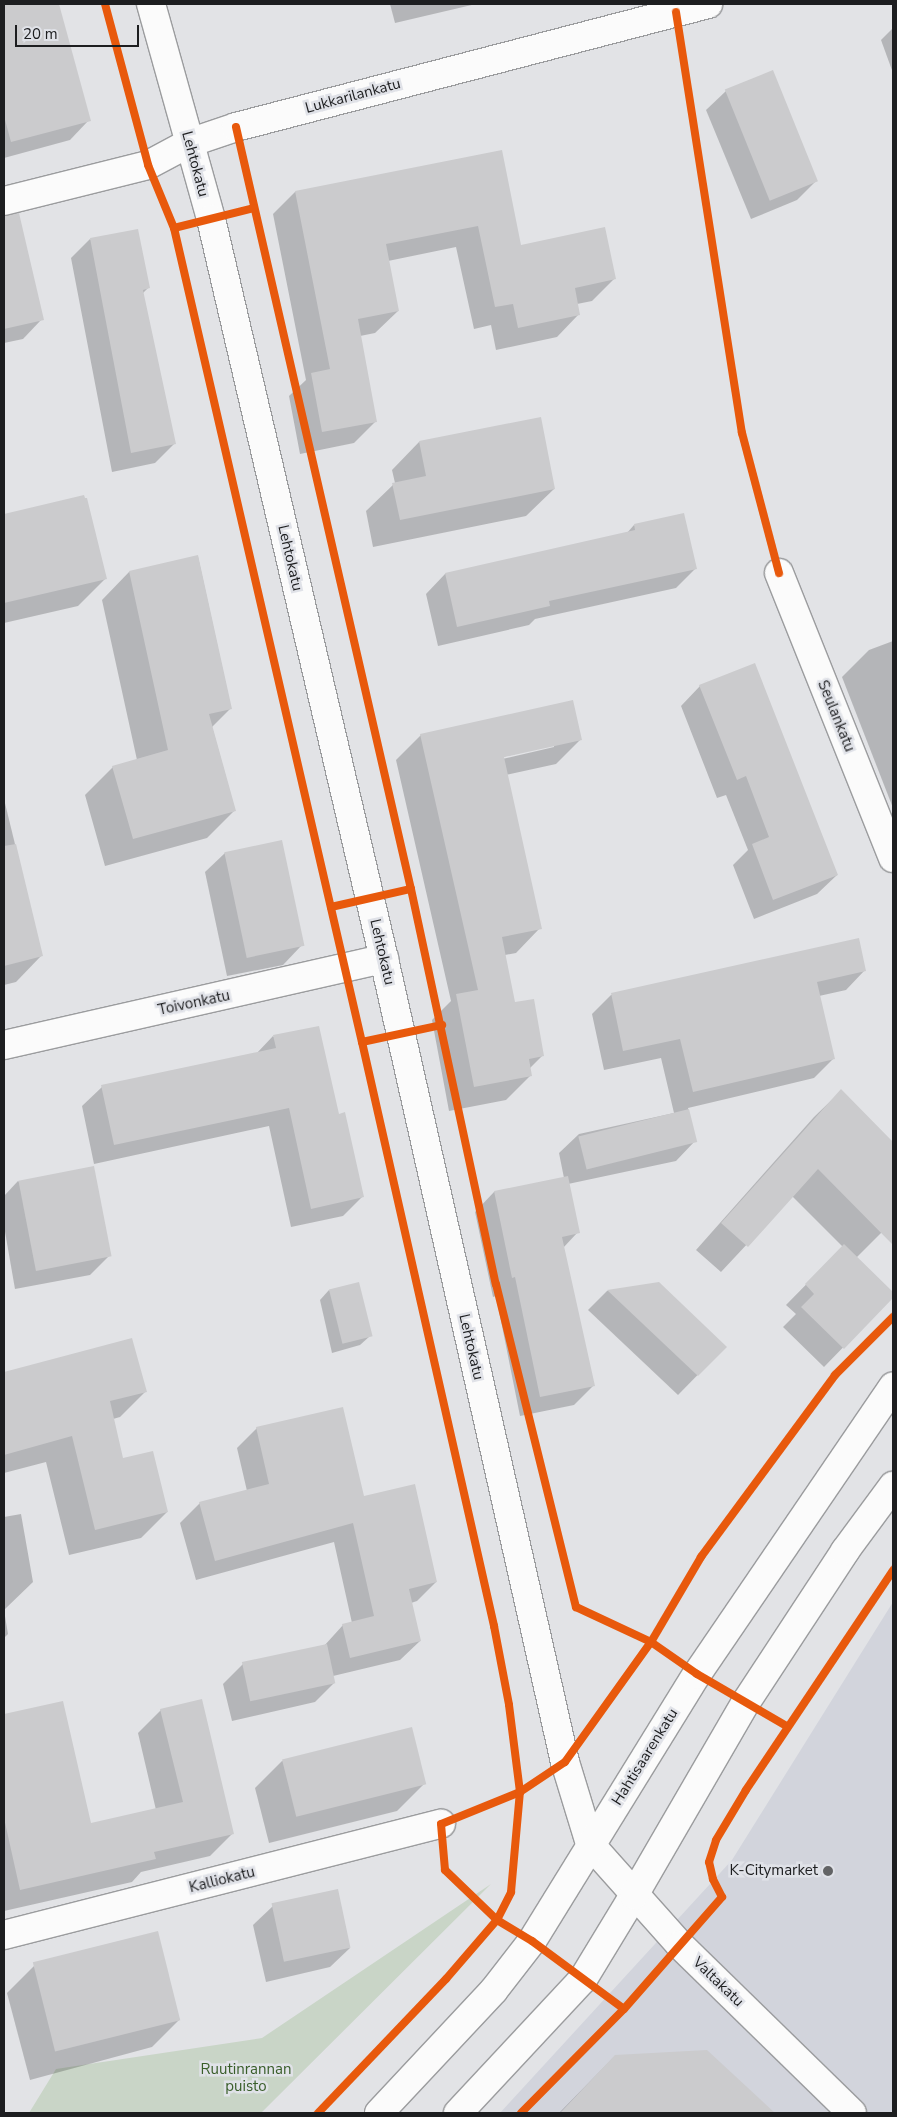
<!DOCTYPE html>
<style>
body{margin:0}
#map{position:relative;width:897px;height:2117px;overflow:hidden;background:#e2e3e6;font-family:"Nunito Sans",sans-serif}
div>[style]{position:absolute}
.built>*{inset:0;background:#d2d4dc}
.green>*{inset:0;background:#c9d5c7}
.shadow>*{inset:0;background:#0003}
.building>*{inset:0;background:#cbcbcd;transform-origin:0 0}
.roads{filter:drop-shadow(1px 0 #9b9c9e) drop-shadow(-1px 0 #9b9c9e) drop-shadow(0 1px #9b9c9e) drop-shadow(0 -1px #9b9c9e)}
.minor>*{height:28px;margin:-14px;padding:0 14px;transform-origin:14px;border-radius:14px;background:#fbfbfb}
.cycleway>*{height:8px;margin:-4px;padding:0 4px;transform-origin:4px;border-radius:4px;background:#e8590c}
.dots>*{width:14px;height:14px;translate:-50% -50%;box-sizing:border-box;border:2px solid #e0e2e8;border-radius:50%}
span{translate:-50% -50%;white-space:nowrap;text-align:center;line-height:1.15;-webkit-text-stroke:5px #e0e2e8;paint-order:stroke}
.street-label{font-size:15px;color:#1d1e20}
.poi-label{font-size:15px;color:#1d1e20}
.right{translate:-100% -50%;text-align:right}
.park-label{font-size:15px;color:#395e2a}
.frame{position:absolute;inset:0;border:5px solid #1d1e20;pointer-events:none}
.scale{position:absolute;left:15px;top:25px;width:124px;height:22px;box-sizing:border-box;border:2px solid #1d1e20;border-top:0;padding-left:6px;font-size:15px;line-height:18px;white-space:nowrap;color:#1d1e20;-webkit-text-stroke:4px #e0e2e8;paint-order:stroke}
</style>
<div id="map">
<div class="built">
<i style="clip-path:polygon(893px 1602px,893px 2113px,500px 2113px,732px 1860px)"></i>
</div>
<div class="green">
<i style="clip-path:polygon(491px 1884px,261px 2113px,29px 2113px,56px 2069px,262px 2038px)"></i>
</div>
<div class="shadow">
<i style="clip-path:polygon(4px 4px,57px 4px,89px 120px,70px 140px,4px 158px)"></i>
<i style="clip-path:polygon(390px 4px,476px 4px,395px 23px)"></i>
<i style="clip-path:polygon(893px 28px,893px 73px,881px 40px)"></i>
<i style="clip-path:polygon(726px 91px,817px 180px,797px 200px,751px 219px,706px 110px)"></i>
<i style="clip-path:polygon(501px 151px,520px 246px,614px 279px,592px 301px,577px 304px,579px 314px,557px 337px,496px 350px,491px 325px,474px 329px,456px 247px,388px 261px,398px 311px,375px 333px,360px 336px,376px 421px,354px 443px,300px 454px,289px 396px,306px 380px,273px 214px,295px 192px)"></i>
<i style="clip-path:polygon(90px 239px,148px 288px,142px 294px,175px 443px,155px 463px,112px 472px,71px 258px)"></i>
<i style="clip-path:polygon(29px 263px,42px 319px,23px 339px,4px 343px,4px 269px)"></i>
<i style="clip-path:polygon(419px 442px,554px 489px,526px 516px,373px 547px,366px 511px,395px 483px,392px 470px)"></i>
<i style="clip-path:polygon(83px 496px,106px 578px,78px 606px,4px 623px,4px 516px)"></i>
<i style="clip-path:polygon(634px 525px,695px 569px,676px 588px,535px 619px,529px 625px,438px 646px,426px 594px,445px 574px,627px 533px)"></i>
<i style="clip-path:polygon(198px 557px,231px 708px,212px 727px,235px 810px,207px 838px,105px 866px,85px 795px,113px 767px,137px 760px,102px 600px,129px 572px)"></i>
<i style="clip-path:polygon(893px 641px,893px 808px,842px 677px,869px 650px)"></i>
<i style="clip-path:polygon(700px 686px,837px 875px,817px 894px,754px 919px,733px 865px,748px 850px,726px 795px,717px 798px,681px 706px)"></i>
<i style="clip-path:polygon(evenodd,421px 735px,581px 739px,556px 764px,506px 775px,540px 928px,516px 953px,505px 955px,514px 1004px,543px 1055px,529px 1069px,530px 1076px,506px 1100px,449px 1111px,432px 1020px,451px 1001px,396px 760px,421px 735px,554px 745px,554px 747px,498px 760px,498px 758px,554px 745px)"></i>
<i style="clip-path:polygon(4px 799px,42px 955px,16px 982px,4px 985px)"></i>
<i style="clip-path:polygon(225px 853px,302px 945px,283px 965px,227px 976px,205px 872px)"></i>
<i style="clip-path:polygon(865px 970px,846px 990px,819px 996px,834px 1058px,814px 1078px,688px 1108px,695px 1141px,676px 1161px,568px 1184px,578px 1232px,563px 1248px,593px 1386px,574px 1405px,520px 1416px,496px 1296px,493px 1297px,475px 1212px,494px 1192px,564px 1178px,559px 1153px,579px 1134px,674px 1113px,661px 1058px,604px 1070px,592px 1014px,611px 995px)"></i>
<i style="clip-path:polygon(273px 1036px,338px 1115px,362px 1197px,343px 1216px,291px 1227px,269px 1126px,94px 1164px,82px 1106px,102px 1087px,256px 1054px)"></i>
<i style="clip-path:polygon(841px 1091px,891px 1142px,893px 1139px,893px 1221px,856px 1258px,893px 1296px,824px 1367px,783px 1327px,796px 1314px,786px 1305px,843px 1247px,792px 1196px,721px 1272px,696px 1250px,814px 1117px)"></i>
<i style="clip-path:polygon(18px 1181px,109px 1256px,90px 1275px,15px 1289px,4px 1226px,4px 1196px)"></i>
<i style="clip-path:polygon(658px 1283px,725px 1347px,678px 1395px,588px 1310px,607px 1291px)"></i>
<i style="clip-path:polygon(329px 1290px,370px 1336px,360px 1345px,332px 1353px,320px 1300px)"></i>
<i style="clip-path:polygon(131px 1339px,145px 1392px,120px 1417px,113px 1419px,122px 1459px,167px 1512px,141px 1538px,69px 1555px,46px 1462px,4px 1473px,4px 1374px)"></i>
<i style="clip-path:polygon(257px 1428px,363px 1497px,436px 1582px,417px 1601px,411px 1603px,420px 1641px,400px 1660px,333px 1676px,334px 1683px,315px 1702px,232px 1721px,223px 1684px,243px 1664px,324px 1646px,343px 1625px,352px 1623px,334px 1542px,196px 1580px,180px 1523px,200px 1503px,247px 1491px,237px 1448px)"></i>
<i style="clip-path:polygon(21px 1514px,33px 1582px,4px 1610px,8px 1634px,4px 1638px,4px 1517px)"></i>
<i style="clip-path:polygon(62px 1702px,90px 1825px,156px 1810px,138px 1733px,161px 1710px,233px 1833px,210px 1856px,141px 1872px,132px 1882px,4px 1911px,4px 1716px)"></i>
<i style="clip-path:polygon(282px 1761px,425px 1783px,397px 1811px,269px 1843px,255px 1788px)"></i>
<i style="clip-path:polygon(273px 1906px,350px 1948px,330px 1967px,266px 1982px,253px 1925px)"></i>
<i style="clip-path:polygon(34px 1966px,180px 2019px,152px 2047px,30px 2080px,7px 1993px)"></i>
<i style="clip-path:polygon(707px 2051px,773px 2113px,559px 2113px,615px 2056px)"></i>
</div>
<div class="building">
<i style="clip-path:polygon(4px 4px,59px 4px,91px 121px,11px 142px,4px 116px)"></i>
<i style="left:773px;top:70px;width:120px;height:52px;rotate:68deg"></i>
<i style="clip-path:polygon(502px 150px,521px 245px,605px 227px,616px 279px,575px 288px,580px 315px,518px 328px,513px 304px,495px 307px,478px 226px,386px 244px,399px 311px,358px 319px,377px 422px,322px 432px,311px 373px,330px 369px,295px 191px)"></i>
<i style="clip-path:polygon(19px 213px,44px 320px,4px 329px,4px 216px)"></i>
<i style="clip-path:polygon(138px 229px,150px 288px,143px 290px,176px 444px,131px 453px,90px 238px)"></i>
<i style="clip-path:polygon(541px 417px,555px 489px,400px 520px,392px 483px,426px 476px,419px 441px)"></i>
<i style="clip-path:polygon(84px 495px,85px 498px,87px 498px,107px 579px,4px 603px,4px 514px)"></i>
<i style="clip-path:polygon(684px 513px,697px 569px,549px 601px,550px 606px,457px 627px,445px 573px,635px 530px,634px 524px)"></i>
<i style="clip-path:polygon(198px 555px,232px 709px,209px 714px,236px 811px,133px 839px,112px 766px,168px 750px,129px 571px)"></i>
<i style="clip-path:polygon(755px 663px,838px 875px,773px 900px,752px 844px,769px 837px,746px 776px,737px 780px,699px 685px)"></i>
<i style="clip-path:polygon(573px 700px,582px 740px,504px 757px,542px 929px,502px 937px,515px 1002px,534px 999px,544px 1056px,529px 1059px,532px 1076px,474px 1087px,456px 994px,478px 990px,420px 734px)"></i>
<i style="left:282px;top:840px;width:108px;height:59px;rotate:78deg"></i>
<i style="clip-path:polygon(16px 844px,43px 956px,4px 966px,4px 846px)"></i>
<i style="clip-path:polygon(859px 938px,866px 971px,817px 982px,835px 1059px,693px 1092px,680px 1039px,623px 1051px,611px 993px)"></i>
<i style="clip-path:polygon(319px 1026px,339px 1114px,345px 1112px,364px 1197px,311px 1209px,289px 1108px,114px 1145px,101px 1085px,276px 1048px,273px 1035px)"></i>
<i style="clip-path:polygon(841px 1089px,893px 1142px,893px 1245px,818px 1169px,748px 1247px,721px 1223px)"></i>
<i style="left:689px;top:1109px;width:34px;height:114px;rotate:76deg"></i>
<i style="left:94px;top:1166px;width:92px;height:77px;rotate:79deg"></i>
<i style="clip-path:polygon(568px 1176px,580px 1233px,562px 1237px,595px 1386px,540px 1397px,515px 1277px,512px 1278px,494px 1191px)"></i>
<i style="clip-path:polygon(844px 1244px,893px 1292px,893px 1298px,844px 1349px,801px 1307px,814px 1294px,805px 1284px)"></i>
<i style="left:359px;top:1282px;width:56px;height:31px;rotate:76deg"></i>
<i style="clip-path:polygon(659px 1282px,727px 1347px,698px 1376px,607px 1290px)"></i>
<i style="clip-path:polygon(132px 1338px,147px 1392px,110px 1401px,123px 1458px,153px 1451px,168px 1512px,95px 1530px,72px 1436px,4px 1455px,4px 1372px)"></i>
<i style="clip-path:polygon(343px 1407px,364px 1496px,415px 1484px,437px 1582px,409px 1589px,421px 1641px,350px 1658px,342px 1624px,374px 1616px,353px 1523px,215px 1561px,199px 1502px,269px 1484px,256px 1427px)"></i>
<i style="left:327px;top:1644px;width:40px;height:87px;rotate:78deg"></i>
<i style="clip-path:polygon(202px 1699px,234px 1834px,154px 1852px,156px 1859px,20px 1890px,4px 1818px,4px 1714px,63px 1701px,91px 1823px,183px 1802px,160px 1709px)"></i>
<i style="left:412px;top:1727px;width:59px;height:134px;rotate:76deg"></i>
<i style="left:338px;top:1889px;width:60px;height:68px;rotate:78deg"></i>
<i style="left:158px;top:1931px;width:92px;height:129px;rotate:76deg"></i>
<i style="clip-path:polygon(707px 2050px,775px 2113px,560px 2113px,615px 2055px)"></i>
</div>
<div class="roads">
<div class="minor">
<i style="left:151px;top:4px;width:223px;rotate:74.4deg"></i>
<i style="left:211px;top:219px;width:760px;rotate:76.84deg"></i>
<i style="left:384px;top:959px;width:823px;rotate:77.3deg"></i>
<i style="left:565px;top:1762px;width:86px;rotate:73deg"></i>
<i style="left:590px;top:1844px;width:135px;rotate:48.3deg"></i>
<i style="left:680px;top:1945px;width:240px;rotate:44.3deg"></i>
<i style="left:4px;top:201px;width:148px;rotate:-14deg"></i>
<i style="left:148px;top:165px;width:47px;rotate:-28.2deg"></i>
<i style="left:189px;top:143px;width:50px;rotate:-18.8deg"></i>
<i style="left:236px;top:127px;width:488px;rotate:-14.6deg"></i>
<i style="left:779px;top:573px;width:307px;rotate:68.2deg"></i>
<i style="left:4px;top:1045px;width:390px;rotate:-12.8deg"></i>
<i style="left:4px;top:1935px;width:451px;rotate:-14.3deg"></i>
<i style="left:379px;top:2113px;width:168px;rotate:-46.9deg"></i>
<i style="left:494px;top:1990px;width:62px;rotate:-52.2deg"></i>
<i style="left:532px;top:1941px;width:314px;rotate:-58.3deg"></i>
<i style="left:697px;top:1674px;width:348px;rotate:-55.7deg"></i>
<i style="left:458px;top:2113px;width:183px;rotate:-47deg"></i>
<i style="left:583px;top:1979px;width:98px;rotate:-58.7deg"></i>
<i style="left:634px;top:1895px;width:223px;rotate:-59.9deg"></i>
<i style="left:746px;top:1702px;width:181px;rotate:-56.7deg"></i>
<i style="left:845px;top:1551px;width:81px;rotate:-53.6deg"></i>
</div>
</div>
<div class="cycleway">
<i style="left:105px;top:4px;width:167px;rotate:75deg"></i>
<i style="left:148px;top:165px;width:68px;rotate:67.6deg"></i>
<i style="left:174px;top:228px;width:835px;rotate:77deg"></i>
<i style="left:362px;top:1042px;width:599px;rotate:77.26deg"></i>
<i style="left:494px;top:1626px;width:80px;rotate:79.2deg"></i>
<i style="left:509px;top:1705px;width:88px;rotate:82.8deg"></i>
<i style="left:520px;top:1792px;width:85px;rotate:157.9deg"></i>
<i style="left:441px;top:1824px;width:46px;rotate:85deg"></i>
<i style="left:445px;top:1870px;width:72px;rotate:43.9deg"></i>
<i style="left:497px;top:1920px;width:41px;rotate:31deg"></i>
<i style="left:532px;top:1941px;width:114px;rotate:36.5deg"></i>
<i style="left:676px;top:12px;width:426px;rotate:81.1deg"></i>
<i style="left:742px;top:433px;width:145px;rotate:75.2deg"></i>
<i style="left:236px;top:127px;width:782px;rotate:77.07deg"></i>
<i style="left:411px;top:889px;width:404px;rotate:77.9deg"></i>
<i style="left:496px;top:1284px;width:333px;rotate:76.1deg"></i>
<i style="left:576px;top:1607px;width:83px;rotate:25deg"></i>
<i style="left:651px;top:1642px;width:56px;rotate:34.8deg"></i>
<i style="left:697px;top:1674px;width:105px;rotate:30.2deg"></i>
<i style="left:174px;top:228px;width:82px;rotate:-14deg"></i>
<i style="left:331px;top:907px;width:82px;rotate:-12.7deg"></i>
<i style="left:362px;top:1042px;width:82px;rotate:-12deg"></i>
<i style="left:318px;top:2113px;width:185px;rotate:-46.3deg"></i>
<i style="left:446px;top:1979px;width:78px;rotate:-49.2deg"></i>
<i style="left:497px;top:1920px;width:31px;rotate:-63deg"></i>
<i style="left:511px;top:1892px;width:100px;rotate:-84.9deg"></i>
<i style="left:520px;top:1792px;width:54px;rotate:-33.7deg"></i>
<i style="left:565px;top:1762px;width:148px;rotate:-54.4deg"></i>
<i style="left:651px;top:1642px;width:99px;rotate:-59.5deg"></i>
<i style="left:701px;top:1557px;width:226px;rotate:-53.6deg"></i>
<i style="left:835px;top:1375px;width:82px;rotate:-45deg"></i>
<i style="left:521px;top:2113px;width:146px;rotate:-45.3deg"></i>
<i style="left:624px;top:2009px;width:149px;rotate:-48.8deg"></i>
<i style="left:722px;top:1897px;width:20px;rotate:-117deg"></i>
<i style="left:713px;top:1879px;width:17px;rotate:-103deg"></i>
<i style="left:709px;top:1862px;width:23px;rotate:-72deg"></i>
<i style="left:716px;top:1840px;width:58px;rotate:-59deg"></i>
<i style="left:746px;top:1790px;width:265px;rotate:-56.2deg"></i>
</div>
<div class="dots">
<i style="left:828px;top:1871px;background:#626365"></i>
</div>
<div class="street-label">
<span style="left:353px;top:96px;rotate:-15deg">Lukkarilankatu</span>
<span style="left:195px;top:164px;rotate:75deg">Lehtokatu</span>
<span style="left:290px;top:558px;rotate:77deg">Lehtokatu</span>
<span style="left:836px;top:716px;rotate:68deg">Seulankatu</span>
<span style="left:382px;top:952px;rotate:77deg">Lehtokatu</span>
<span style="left:194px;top:1003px;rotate:-12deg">Toivonkatu</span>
<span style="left:471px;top:1347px;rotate:77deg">Lehtokatu</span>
<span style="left:645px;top:1757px;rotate:-58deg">Hahtisaarenkatu</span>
<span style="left:222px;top:1880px;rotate:-14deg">Kalliokatu</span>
<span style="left:718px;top:1982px;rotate:44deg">Valtakatu</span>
</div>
<div class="poi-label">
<span class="right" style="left:818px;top:1871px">K-Citymarket</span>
</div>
<div class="park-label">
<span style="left:246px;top:2078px">Ruutinrannan<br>puisto</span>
</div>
<div class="frame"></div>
<div class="scale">20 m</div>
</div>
